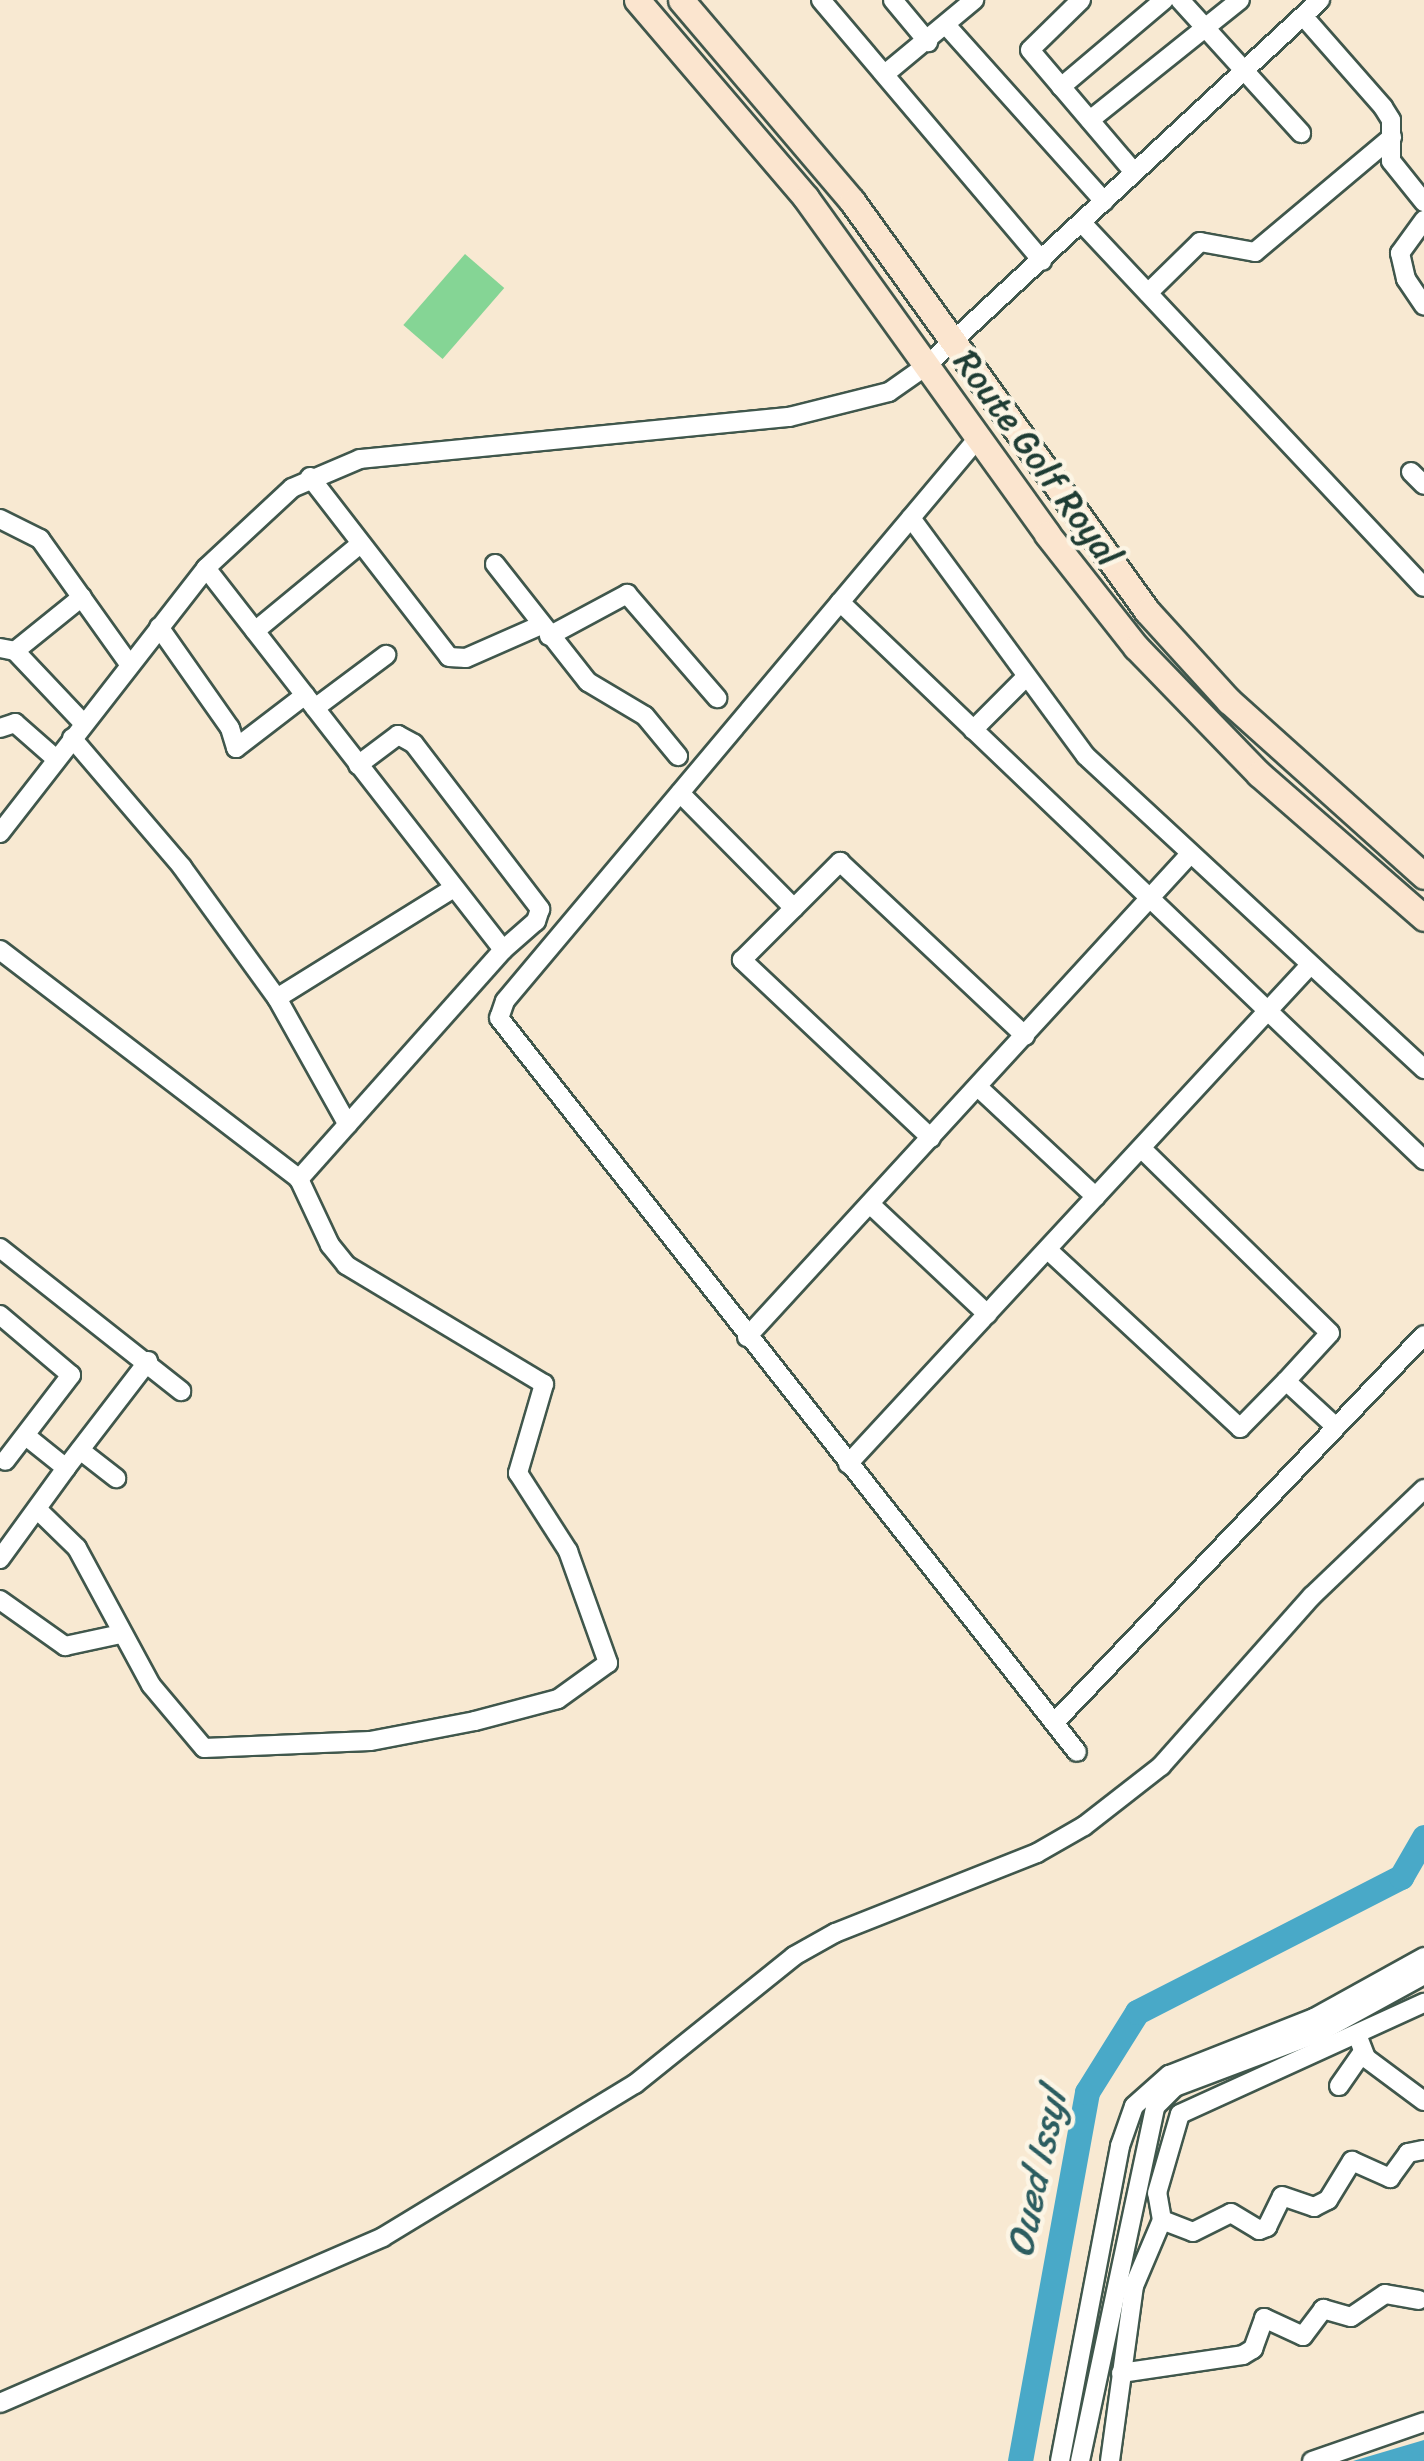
<!DOCTYPE html>
<style>
body{margin:0}
#map{position:relative;width:1424px;height:2461px;overflow:hidden;background:#f8e9d2;font-family:Sriracha,sans-serif}
div>[style]{position:absolute}
.green>*{inset:0;background:#85d595;transform-origin:0 0}
.water>*{inset:0;background:#49a9c8}
.river>*{height:25px;margin:-12.5px;padding:0 12.5px;transform-origin:12.5px;border-radius:12.5px;background:#49a9c8}
.roads{filter:drop-shadow(2px 0 #40574c) drop-shadow(-2px 0 #40574c) drop-shadow(0 2px #40574c) drop-shadow(0 -2px #40574c)}
.street>*{height:18px;margin:-9px;padding:0 9px;transform-origin:9px;border-radius:9px;background:#fff}
.secondary>*{height:25px;margin:-12.5px;padding:0 12.5px;transform-origin:12.5px;border-radius:12.5px;background:#fbe5cf}
span{translate:-50% -50%;white-space:nowrap;text-align:center;line-height:1.15;-webkit-text-stroke:9px #fcf5e5;paint-order:stroke}
.street-label{font-size:35px;color:#1f3d34}
.water-label{font-size:38px;color:#2c5d60;font-style:italic}
</style>
<div id="map">
<div class="green">
<i style="left:465px;top:254px;width:52px;height:94px;rotate:41deg"></i>
</div>
<div class="water">
<i style="clip-path:polygon(1424px 2440px,1424px 2461px,1353px 2461px)"></i>
</div>
<div class="river">
<i style="left:1020px;top:2461px;width:375px;rotate:-79.7deg"></i>
<i style="left:1087px;top:2092px;width:94px;rotate:-58deg"></i>
<i style="left:1137px;top:2012px;width:297px;rotate:-27.1deg"></i>
<i style="left:1401px;top:1877px;width:46px;rotate:-60.1deg"></i>
</div>
<div class="roads">
<div class="street">
<i style="left:821px;top:0;width:342px;rotate:49.7deg"></i>
<i style="left:893px;top:0;width:55px;rotate:50.2deg"></i>
<i style="left:1081px;top:0;width:71px;rotate:135.6deg"></i>
<i style="left:1030px;top:50px;width:160px;rotate:49.6deg"></i>
<i style="left:1180px;top:0;width:180px;rotate:47.7deg"></i>
<i style="left:1304px;top:17px;width:120px;rotate:48.7deg"></i>
<i style="left:1383px;top:107px;width:15px;rotate:58deg"></i>
<i style="left:1391px;top:120px;width:41px;rotate:90deg"></i>
<i style="left:1391px;top:161px;width:53px;rotate:51.2deg"></i>
<i style="left:946px;top:25px;width:237px;rotate:48.1deg"></i>
<i style="left:885px;top:74px;width:116px;rotate:-39.7deg"></i>
<i style="left:1061px;top:87px;width:135px;rotate:-40.2deg"></i>
<i style="left:1090px;top:120px;width:192px;rotate:-38.7deg"></i>
<i style="left:1424px;top:220px;width:41px;rotate:126deg"></i>
<i style="left:1400px;top:253px;width:27px;rotate:77deg"></i>
<i style="left:1406px;top:279px;width:32px;rotate:56deg"></i>
<i style="left:1082px;top:223px;width:499px;rotate:46.8deg"></i>
<i style="left:1148px;top:293px;width:73px;rotate:-44.4deg"></i>
<i style="left:1200px;top:242px;width:56px;rotate:10.3deg"></i>
<i style="left:1255px;top:252px;width:179px;rotate:-40deg"></i>
<i style="left:978px;top:438px;width:735px;rotate:130.04deg"></i>
<i style="left:505px;top:1001px;width:18px;rotate:109deg"></i>
<i style="left:499px;top:1018px;width:934px;rotate:51.78deg"></i>
<i style="left:1411px;top:472px;width:18px;rotate:45deg"></i>
<i style="left:310px;top:477px;width:227px;rotate:52.3deg"></i>
<i style="left:449px;top:657px;width:17px;rotate:3deg"></i>
<i style="left:466px;top:658px;width:82px;rotate:-23.7deg"></i>
<i style="left:911px;top:518px;width:295px;rotate:53.7deg"></i>
<i style="left:1086px;top:756px;width:461px;rotate:42.8deg"></i>
<i style="left:0;top:519px;width:45px;rotate:26.6deg"></i>
<i style="left:40px;top:539px;width:155px;rotate:54.5deg"></i>
<i style="left:495px;top:564px;width:150px;rotate:51.8deg"></i>
<i style="left:588px;top:682px;width:66px;rotate:30.8deg"></i>
<i style="left:645px;top:716px;width:52px;rotate:50.5deg"></i>
<i style="left:206px;top:568px;width:484px;rotate:52.1deg"></i>
<i style="left:503px;top:950px;width:307px;rotate:131.7deg"></i>
<i style="left:840px;top:602px;width:808px;rotate:43.7deg"></i>
<i style="left:159px;top:627px;width:123px;rotate:54.9deg"></i>
<i style="left:230px;top:728px;width:21px;rotate:73deg"></i>
<i style="left:236px;top:748px;width:87px;rotate:-37.5deg"></i>
<i style="left:255px;top:631px;width:136px;rotate:-39.6deg"></i>
<i style="left:549px;top:636px;width:89px;rotate:-28.3deg"></i>
<i style="left:627px;top:594px;width:138px;rotate:49.1deg"></i>
<i style="left:0;top:648px;width:15px;rotate:11deg"></i>
<i style="left:15px;top:651px;width:86px;rotate:-38.9deg"></i>
<i style="left:15px;top:651px;width:99px;rotate:46.6deg"></i>
<i style="left:315px;top:708px;width:89px;rotate:-36.7deg"></i>
<i style="left:0;top:728px;width:16px;rotate:-18deg"></i>
<i style="left:15px;top:723px;width:55px;rotate:41.3deg"></i>
<i style="left:973px;top:730px;width:75px;rotate:-45deg"></i>
<i style="left:72px;top:738px;width:170px;rotate:49.5deg"></i>
<i style="left:182px;top:867px;width:162px;rotate:54.1deg"></i>
<i style="left:277px;top:998px;width:145px;rotate:60.8deg"></i>
<i style="left:358px;top:765px;width:50px;rotate:-36.9deg"></i>
<i style="left:398px;top:735px;width:18px;rotate:29deg"></i>
<i style="left:414px;top:744px;width:208px;rotate:52.6deg"></i>
<i style="left:540px;top:909px;width:13px;rotate:108deg"></i>
<i style="left:536px;top:921px;width:44px;rotate:138.7deg"></i>
<i style="left:680px;top:793px;width:162px;rotate:45.3deg"></i>
<i style="left:0;top:833px;width:336px;rotate:-52.1deg"></i>
<i style="left:206px;top:568px;width:117px;rotate:-42.9deg"></i>
<i style="left:292px;top:488px;width:74px;rotate:-23.1deg"></i>
<i style="left:360px;top:459px;width:431px;rotate:-5.6deg"></i>
<i style="left:789px;top:417px;width:103px;rotate:-14deg"></i>
<i style="left:889px;top:392px;width:45px;rotate:-35.1deg"></i>
<i style="left:926px;top:366px;width:538px;rotate:-42.89deg"></i>
<i style="left:0;top:950px;width:377px;rotate:37.4deg"></i>
<i style="left:299px;top:1179px;width:73px;rotate:64.8deg"></i>
<i style="left:330px;top:1245px;width:26px;rotate:51deg"></i>
<i style="left:346px;top:1265px;width:231px;rotate:31deg"></i>
<i style="left:544px;top:1384px;width:93px;rotate:106.3deg"></i>
<i style="left:518px;top:1473px;width:93px;rotate:57.3deg"></i>
<i style="left:568px;top:1551px;width:119px;rotate:70.3deg"></i>
<i style="left:608px;top:1663px;width:62px;rotate:144.2deg"></i>
<i style="left:558px;top:1699px;width:86px;rotate:165.2deg"></i>
<i style="left:475px;top:1721px;width:107px;rotate:169.2deg"></i>
<i style="left:370px;top:1741px;width:166px;rotate:177.6deg"></i>
<i style="left:204px;top:1748px;width:82px;rotate:-130.1deg"></i>
<i style="left:151px;top:1685px;width:156px;rotate:-118.4deg"></i>
<i style="left:77px;top:1548px;width:53px;rotate:-135.8deg"></i>
<i style="left:277px;top:998px;width:208px;rotate:-31.9deg"></i>
<i style="left:978px;top:1087px;width:161px;rotate:43deg"></i>
<i style="left:931px;top:1138px;width:260px;rotate:-136.7deg"></i>
<i style="left:742px;top:960px;width:139px;rotate:-45deg"></i>
<i style="left:840px;top:862px;width:254px;rotate:43.2deg"></i>
<i style="left:870px;top:1204px;width:161px;rotate:43.2deg"></i>
<i style="left:0;top:1248px;width:231px;rotate:38.3deg"></i>
<i style="left:1048px;top:1250px;width:262px;rotate:42.8deg"></i>
<i style="left:1240px;top:1428px;width:66px;rotate:-45.6deg"></i>
<i style="left:1286px;top:1381px;width:65px;rotate:-47.5deg"></i>
<i style="left:1330px;top:1333px;width:263px;rotate:-135.6deg"></i>
<i style="left:0;top:1315px;width:93px;rotate:40.2deg"></i>
<i style="left:71px;top:1375px;width:108px;rotate:127.5deg"></i>
<i style="left:747px;top:1337px;width:655px;rotate:-47.47deg"></i>
<i style="left:1286px;top:1381px;width:68px;rotate:42.6deg"></i>
<i style="left:80px;top:1450px;width:46px;rotate:37.9deg"></i>
<i style="left:848px;top:1464px;width:680px;rotate:-47.2deg"></i>
<i style="left:66px;top:1468px;width:135px;rotate:-52.5deg"></i>
<i style="left:0;top:1559px;width:112px;rotate:-54deg"></i>
<i style="left:66px;top:1468px;width:51px;rotate:-141.3deg"></i>
<i style="left:0;top:1600px;width:80px;rotate:35.3deg"></i>
<i style="left:65px;top:1646px;width:57px;rotate:-12.1deg"></i>
<i style="left:1054px;top:1723px;width:536px;rotate:-46.36deg"></i>
<i style="left:1358px;top:2037px;width:22px;rotate:69deg"></i>
<i style="left:1366px;top:2058px;width:72px;rotate:36.6deg"></i>
<i style="left:1339px;top:2086px;width:40px;rotate:-55.1deg"></i>
<i style="left:1162px;top:2220px;width:33px;rotate:21deg"></i>
<i style="left:1193px;top:2232px;width:42px;rotate:-26.6deg"></i>
<i style="left:1231px;top:2213px;width:33px;rotate:31deg"></i>
<i style="left:1259px;top:2230px;width:9px;rotate:-21deg"></i>
<i style="left:1267px;top:2227px;width:34px;rotate:-64deg"></i>
<i style="left:1282px;top:2196px;width:34px;rotate:19deg"></i>
<i style="left:1314px;top:2207px;width:16px;rotate:-27deg"></i>
<i style="left:1328px;top:2200px;width:46px;rotate:-58.4deg"></i>
<i style="left:1352px;top:2161px;width:42px;rotate:24.1deg"></i>
<i style="left:1390px;top:2178px;width:31px;rotate:-54deg"></i>
<i style="left:1408px;top:2153px;width:16px;rotate:-11deg"></i>
<i style="left:1121px;top:2373px;width:123px;rotate:-8.4deg"></i>
<i style="left:1243px;top:2355px;width:12px;rotate:-31deg"></i>
<i style="left:1253px;top:2349px;width:33px;rotate:-70deg"></i>
<i style="left:1264px;top:2318px;width:43px;rotate:24.8deg"></i>
<i style="left:1303px;top:2336px;width:34px;rotate:-53deg"></i>
<i style="left:1323px;top:2309px;width:29px;rotate:16deg"></i>
<i style="left:1351px;top:2317px;width:41px;rotate:-34.1deg"></i>
<i style="left:1385px;top:2294px;width:34px;rotate:10deg"></i>
<i style="left:0;top:2403px;width:417px;rotate:-23.4deg"></i>
<i style="left:383px;top:2237px;width:295px;rotate:-31.3deg"></i>
<i style="left:635px;top:2084px;width:204px;rotate:-38.8deg"></i>
<i style="left:794px;top:1956px;width:47px;rotate:-29.3deg"></i>
<i style="left:835px;top:1933px;width:217px;rotate:-21.6deg"></i>
<i style="left:1037px;top:1853px;width:54px;rotate:-29.9deg"></i>
<i style="left:1084px;top:1826px;width:98px;rotate:-37.9deg"></i>
<i style="left:1161px;top:1766px;width:227px;rotate:-48.4deg"></i>
<i style="left:1312px;top:1596px;width:155px;rotate:-43.7deg"></i>
<i style="left:1060px;top:2461px;width:321px;rotate:-79.2deg"></i>
<i style="left:1120px;top:2146px;width:42px;rotate:-70.7deg"></i>
<i style="left:1134px;top:2106px;width:47px;rotate:-41.5deg"></i>
<i style="left:1169px;top:2075px;width:156px;rotate:-21.5deg"></i>
<i style="left:1314px;top:2018px;width:126px;rotate:-29deg"></i>
<i style="left:1080px;top:2461px;width:362px;rotate:-78deg"></i>
<i style="left:1155px;top:2107px;width:28px;rotate:-45deg"></i>
<i style="left:1175px;top:2087px;width:153px;rotate:-20.7deg"></i>
<i style="left:1318px;top:2033px;width:121px;rotate:-28.7deg"></i>
<i style="left:1110px;top:2461px;width:177px;rotate:-82.2deg"></i>
<i style="left:1134px;top:2286px;width:72px;rotate:-67deg"></i>
<i style="left:1162px;top:2220px;width:27px;rotate:-100deg"></i>
<i style="left:1157px;top:2193px;width:82px;rotate:-73.8deg"></i>
<i style="left:1180px;top:2114px;width:268px;rotate:-24.5deg"></i>
<i style="left:1312px;top:2461px;width:119px;rotate:-19.2deg"></i>
</div>
<div class="secondary">
<i style="left:637px;top:0;width:260px;rotate:49.5deg"></i>
<i style="left:806px;top:198px;width:413px;rotate:54.3deg"></i>
<i style="left:1047px;top:534px;width:144px;rotate:51.8deg"></i>
<i style="left:1136px;top:647px;width:177px;rotate:45.9deg"></i>
<i style="left:1259px;top:774px;width:219px;rotate:41.1deg"></i>
<i style="left:681px;top:0;width:264px;rotate:49.6deg"></i>
<i style="left:852px;top:201px;width:505px;rotate:54.26deg"></i>
<i style="left:1147px;top:611px;width:122px;rotate:47.7deg"></i>
<i style="left:1229px;top:701px;width:262px;rotate:41.9deg"></i>
</div>
</div>
<div class="street-label">
<span style="left:1038px;top:458px;rotate:54deg">Route Golf Royal</span>
</div>
<div class="water-label">
<span style="left:1037px;top:2173px;rotate:-78deg">Oued Issyl</span>
</div>
</div>
